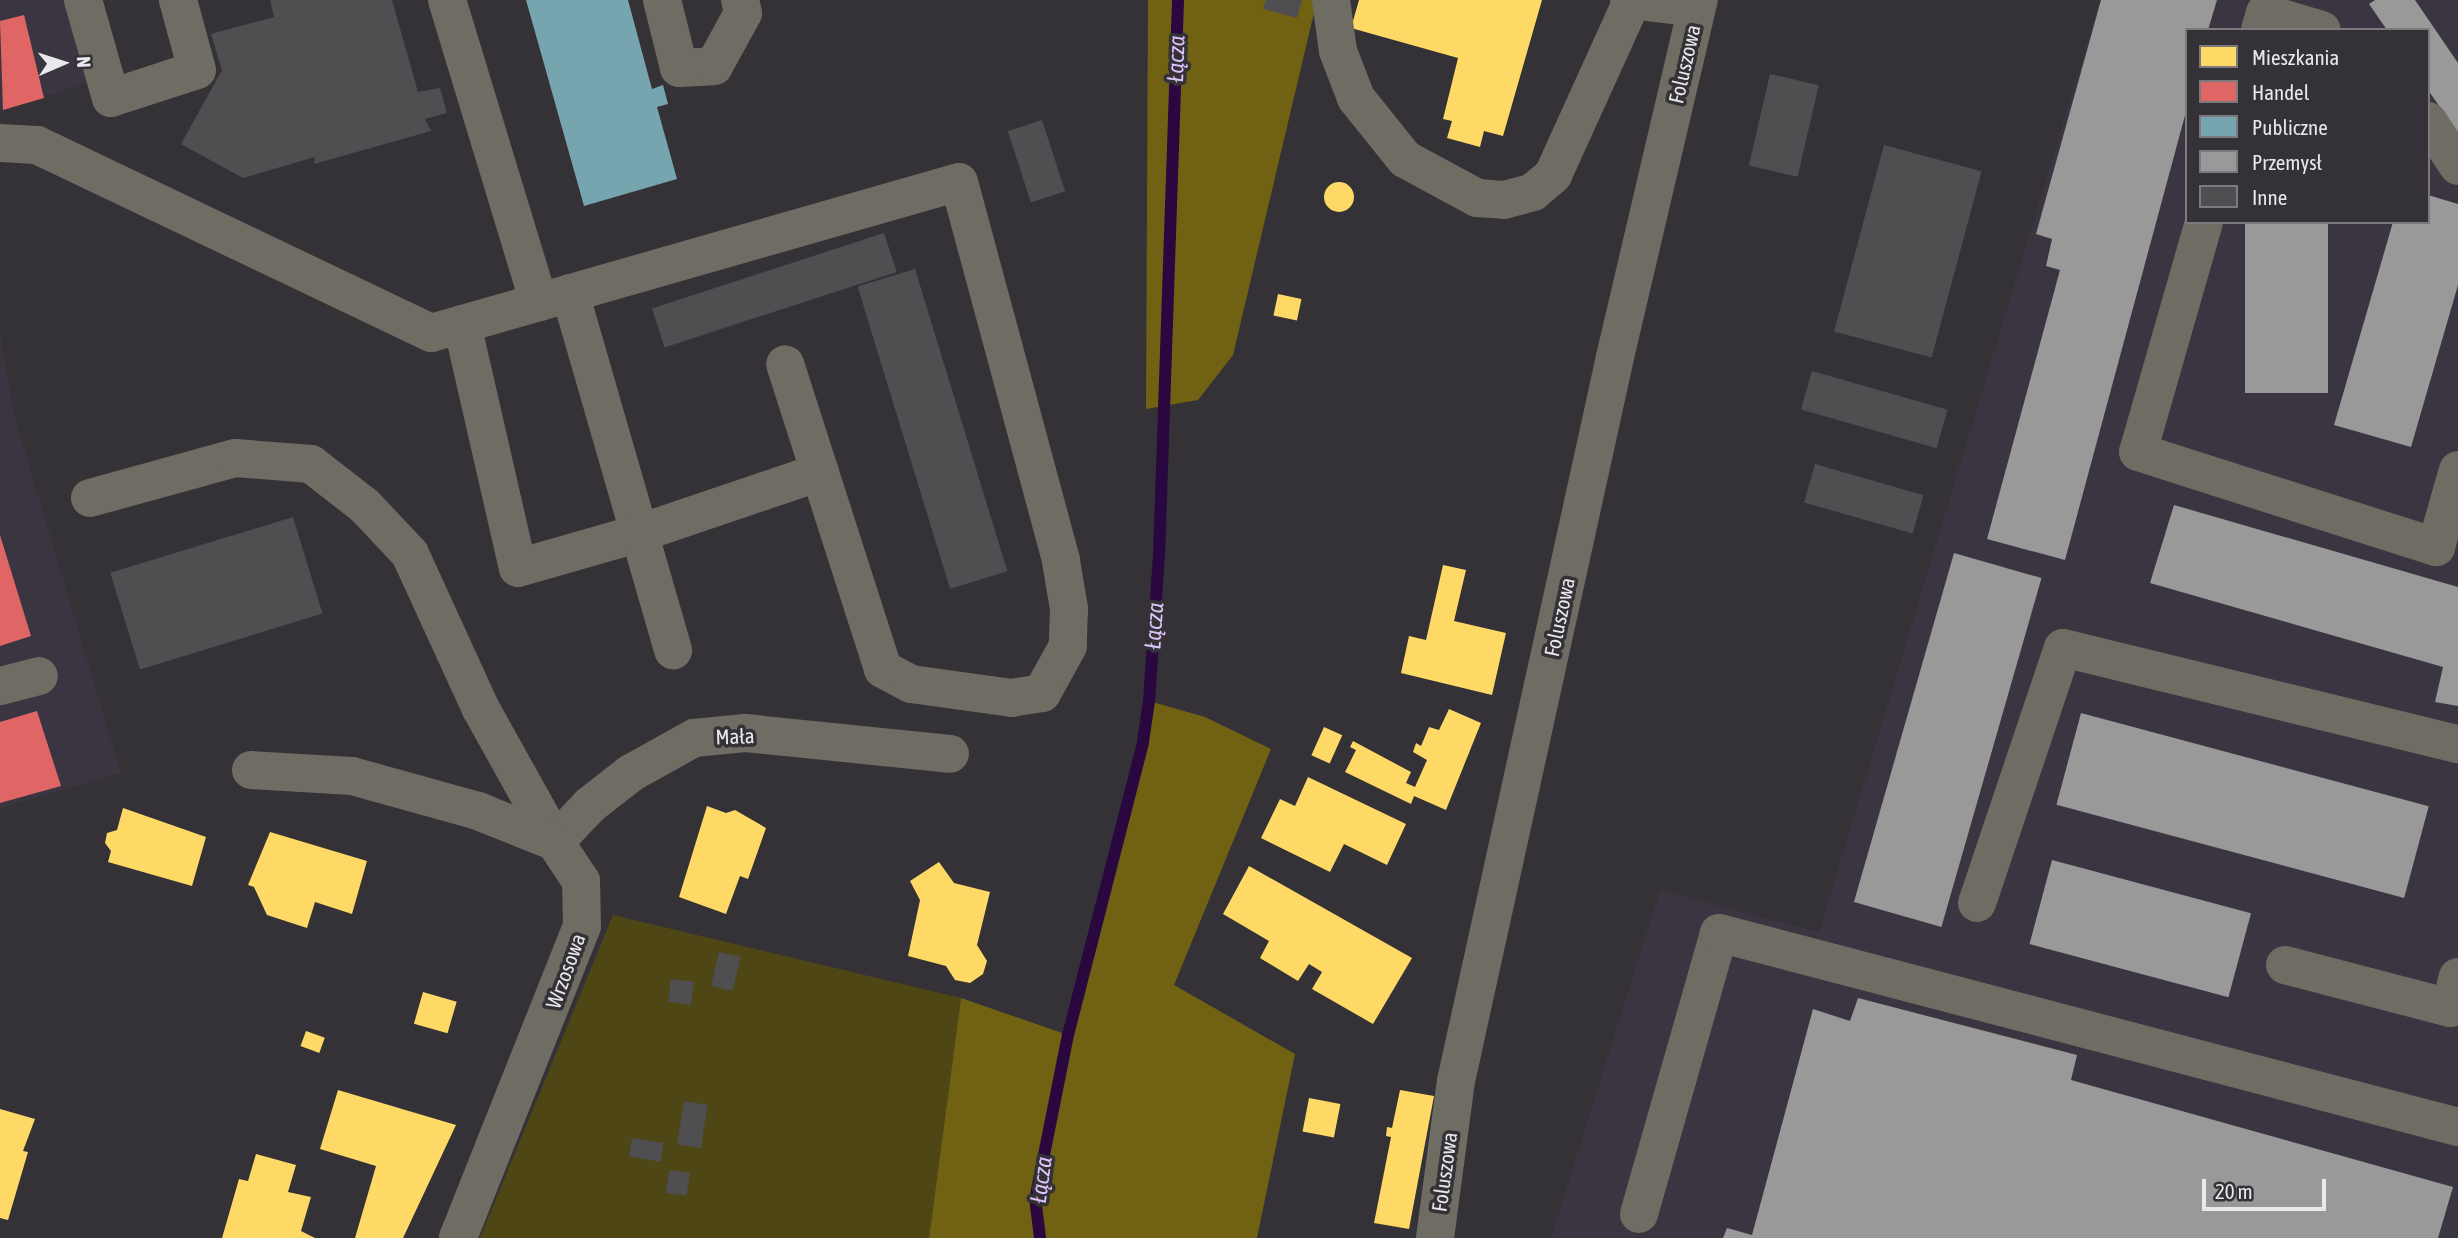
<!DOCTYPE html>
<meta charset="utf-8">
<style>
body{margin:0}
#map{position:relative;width:2458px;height:1238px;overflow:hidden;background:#343236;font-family:"Asap Condensed",sans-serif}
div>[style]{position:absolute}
.built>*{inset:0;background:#3a3540}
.green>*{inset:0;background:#4f4615}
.forest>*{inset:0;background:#706212}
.homes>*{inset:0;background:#ffd966;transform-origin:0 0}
.round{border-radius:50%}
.shops>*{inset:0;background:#e06666}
.public>*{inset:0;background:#76a5af}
.industry>*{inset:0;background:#999;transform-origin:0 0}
.stream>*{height:12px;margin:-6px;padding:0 6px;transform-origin:6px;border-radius:6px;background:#28083e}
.building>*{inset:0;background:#4f4e50;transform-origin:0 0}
.minor>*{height:38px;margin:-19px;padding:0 19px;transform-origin:19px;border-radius:19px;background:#6e6c63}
span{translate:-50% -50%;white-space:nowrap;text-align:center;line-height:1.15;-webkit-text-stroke:7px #343137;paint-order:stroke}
.street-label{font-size:21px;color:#e9e8ec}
.water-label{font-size:23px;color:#ddc4fb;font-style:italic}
.legend{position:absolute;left:2185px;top:28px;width:245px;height:196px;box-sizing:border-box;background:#343137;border:2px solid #7c7a7f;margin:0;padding:9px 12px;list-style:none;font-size:21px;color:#e9e8ec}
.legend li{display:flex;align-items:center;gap:14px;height:35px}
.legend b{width:35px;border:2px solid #7c7a7f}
.north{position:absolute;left:28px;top:28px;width:70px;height:70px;-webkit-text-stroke:5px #343137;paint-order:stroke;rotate:87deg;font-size:19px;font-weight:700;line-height:28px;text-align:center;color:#e9e8ec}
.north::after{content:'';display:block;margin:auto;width:24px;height:32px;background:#e9e8ec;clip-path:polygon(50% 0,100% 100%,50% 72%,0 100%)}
.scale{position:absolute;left:2202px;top:1179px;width:124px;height:32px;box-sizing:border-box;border:4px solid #e9e8ec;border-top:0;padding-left:9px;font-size:21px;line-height:24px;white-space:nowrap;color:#e9e8ec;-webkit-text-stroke:5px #343137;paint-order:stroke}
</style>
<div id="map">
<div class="built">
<i style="clip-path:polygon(0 0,83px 0,105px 77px,0 111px)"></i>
<i style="clip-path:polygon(evenodd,2100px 0,2458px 0,2458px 1238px,1551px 1238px,1660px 890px,1819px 932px,2100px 0,2187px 30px,2428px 30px,2428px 222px,2187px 222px,2187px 30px)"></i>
<i style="clip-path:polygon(0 333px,15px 418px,121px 773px,0 808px)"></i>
</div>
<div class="green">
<i style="clip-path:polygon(613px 915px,961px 998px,929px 1238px,480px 1238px)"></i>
</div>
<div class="forest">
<i style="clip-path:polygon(1148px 0,1317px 0,1233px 355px,1198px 400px,1146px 409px)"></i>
<i style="clip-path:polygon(1149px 701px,1205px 717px,1271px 749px,1174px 985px,1295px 1054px,1257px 1238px,929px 1238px,961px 998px,1068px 1035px)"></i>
</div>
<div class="homes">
<i style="clip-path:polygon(1359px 0,1542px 0,1503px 136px,1484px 131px,1480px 147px,1447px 138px,1452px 121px,1443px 119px,1458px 58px,1351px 28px)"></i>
<i class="round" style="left:1324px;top:182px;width:30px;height:30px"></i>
<i style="left:1278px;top:294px;width:24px;height:22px;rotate:12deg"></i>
<i style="clip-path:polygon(1443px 565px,1466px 570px,1454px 621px,1506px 633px,1492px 695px,1401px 673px,1409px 636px,1426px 640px)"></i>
<i style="clip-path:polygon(1449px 709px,1481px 723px,1446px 810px,1414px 796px,1411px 804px,1345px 772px,1356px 750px,1350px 747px,1353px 741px,1411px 772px,1406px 783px,1415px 787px,1427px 760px,1413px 752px,1416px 743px,1421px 746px,1429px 727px,1439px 730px)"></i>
<i style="left:1324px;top:727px;width:20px;height:31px;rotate:24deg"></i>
<i style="clip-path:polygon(1308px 777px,1406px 824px,1387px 865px,1344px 844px,1330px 872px,1261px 838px,1280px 799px,1295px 806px)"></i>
<i style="clip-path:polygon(707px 806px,726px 813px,735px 810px,766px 828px,748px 879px,740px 876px,726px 914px,679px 897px)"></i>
<i style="clip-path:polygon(123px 808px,206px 837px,192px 886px,108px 862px,111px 851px,105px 843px,107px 833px,117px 830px)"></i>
<i style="clip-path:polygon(270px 832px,367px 861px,352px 914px,315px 902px,307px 928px,267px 915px,254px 887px,248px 885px)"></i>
<i style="clip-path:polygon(939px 862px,954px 883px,990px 892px,977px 945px,987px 961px,983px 974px,970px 983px,955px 980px,946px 966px,908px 956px,920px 900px,910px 881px)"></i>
<i style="clip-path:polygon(1249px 866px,1412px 958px,1373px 1024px,1312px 989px,1322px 972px,1309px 964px,1298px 981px,1260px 958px,1269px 941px,1223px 914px)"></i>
<i style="left:423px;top:992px;width:35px;height:33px;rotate:16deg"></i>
<i style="left:306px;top:1031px;width:20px;height:16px;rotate:20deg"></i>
<i style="clip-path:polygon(338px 1090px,456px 1125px,403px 1238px,355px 1238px,376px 1166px,320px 1149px)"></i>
<i style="clip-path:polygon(1400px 1090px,1434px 1096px,1409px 1229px,1374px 1223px,1391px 1137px,1386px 1136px,1387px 1127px,1392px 1128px)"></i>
<i style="left:1309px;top:1098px;width:32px;height:34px;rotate:11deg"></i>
<i style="clip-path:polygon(0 1109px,35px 1119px,23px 1151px,28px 1152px,8px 1220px,0 1218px)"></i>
<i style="clip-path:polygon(256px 1154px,296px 1165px,288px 1192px,311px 1197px,301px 1231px,315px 1238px,222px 1238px,239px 1179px,248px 1181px)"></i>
</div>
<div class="shops">
<i style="clip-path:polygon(24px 15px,44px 98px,3px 110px,0 21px)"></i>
<i style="clip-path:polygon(0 535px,31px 636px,0 646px)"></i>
<i style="clip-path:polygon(37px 711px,61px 786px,0 803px,0 722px)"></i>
</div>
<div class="public">
<i style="clip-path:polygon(526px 0,628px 0,652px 89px,663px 85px,668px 104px,657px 107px,677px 179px,584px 206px)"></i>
</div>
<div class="industry">
<i style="clip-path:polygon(2101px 0,2217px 0,2208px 30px,2187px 30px,2187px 108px,2065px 560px,1987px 539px,2060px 270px,2046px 266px,2052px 239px,2036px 234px)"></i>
<i style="clip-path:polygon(2375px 0,2415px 0,2458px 63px,2458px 133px,2428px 90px,2428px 30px,2387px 30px,2369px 4px)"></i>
<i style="clip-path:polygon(2428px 195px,2458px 204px,2458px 285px,2411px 447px,2334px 425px,2393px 222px,2428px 222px)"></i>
<i style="left:2245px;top:222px;width:83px;height:171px"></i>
<i style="clip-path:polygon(2174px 505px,2458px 587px,2458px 706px,2435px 702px,2443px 667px,2150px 583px)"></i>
<i style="left:1954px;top:553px;width:91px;height:363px;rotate:16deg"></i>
<i style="left:2081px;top:713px;width:360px;height:95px;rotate:15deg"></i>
<i style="left:2052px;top:860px;width:206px;height:87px;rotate:15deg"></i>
<i style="clip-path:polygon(1858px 998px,2077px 1055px,2071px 1080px,2453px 1187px,2438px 1238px,1723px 1238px,1727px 1228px,1752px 1235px,1813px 1009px,1850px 1021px)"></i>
</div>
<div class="stream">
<i style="left:1040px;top:1238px;width:38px;rotate:-97deg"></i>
<i style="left:1035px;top:1200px;width:168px;rotate:-78.7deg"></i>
<i style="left:1068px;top:1035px;width:302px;rotate:-75.6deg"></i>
<i style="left:1143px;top:742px;width:41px;rotate:-81.7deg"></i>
<i style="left:1149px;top:701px;width:145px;rotate:-86.1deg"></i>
<i style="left:1159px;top:556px;width:556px;rotate:-88.04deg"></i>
</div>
<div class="building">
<i style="clip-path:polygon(270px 0,392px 0,418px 92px,440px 88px,447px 113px,425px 119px,431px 131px,314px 164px,315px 157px,243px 178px,181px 144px,222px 70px,211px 34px,274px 17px)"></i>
<i style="clip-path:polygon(1266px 0,1302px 0,1297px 18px,1263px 9px)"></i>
<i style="left:1770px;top:74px;width:50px;height:94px;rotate:13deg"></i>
<i style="left:1042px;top:120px;width:75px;height:36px;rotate:72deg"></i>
<i style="left:1884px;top:145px;width:101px;height:193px;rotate:15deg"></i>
<i style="left:884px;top:233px;width:41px;height:244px;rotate:72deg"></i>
<i style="left:915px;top:269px;width:316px;height:60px;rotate:73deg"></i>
<i style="left:1812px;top:371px;width:141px;height:40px;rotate:16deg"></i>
<i style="left:1815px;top:464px;width:113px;height:40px;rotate:16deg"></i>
<i style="left:293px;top:517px;width:101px;height:191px;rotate:73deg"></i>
<i style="left:719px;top:952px;width:22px;height:35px;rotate:13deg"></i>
<i style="left:671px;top:979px;width:23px;height:23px;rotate:7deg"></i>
<i style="left:684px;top:1101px;width:24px;height:44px;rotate:9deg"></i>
<i style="left:632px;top:1138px;width:32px;height:19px;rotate:9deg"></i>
<i style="left:669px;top:1170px;width:21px;height:23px;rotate:8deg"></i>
</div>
<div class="minor">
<i style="left:83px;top:0;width:102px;rotate:74.1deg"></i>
<i style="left:111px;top:98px;width:90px;rotate:-18deg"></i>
<i style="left:197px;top:70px;width:73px;rotate:-105.2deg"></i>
<i style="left:447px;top:0;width:316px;rotate:73.1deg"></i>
<i style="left:662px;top:0;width:70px;rotate:76deg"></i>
<i style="left:679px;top:68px;width:35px;rotate:-3deg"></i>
<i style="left:714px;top:66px;width:60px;rotate:-61.3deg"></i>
<i style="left:743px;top:13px;width:13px;rotate:-103deg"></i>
<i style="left:1331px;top:0;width:51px;rotate:82.2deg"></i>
<i style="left:1338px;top:51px;width:50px;rotate:69deg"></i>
<i style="left:1356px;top:98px;width:78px;rotate:51.2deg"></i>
<i style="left:1405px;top:159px;width:82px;rotate:28.4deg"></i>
<i style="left:1477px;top:198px;width:27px;rotate:4deg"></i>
<i style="left:1504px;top:200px;width:30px;rotate:-15deg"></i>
<i style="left:1533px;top:192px;width:26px;rotate:-40deg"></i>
<i style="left:1553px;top:175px;width:191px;rotate:-65.6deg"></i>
<i style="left:1629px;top:0;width:68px;rotate:6.7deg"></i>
<i style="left:2260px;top:30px;width:18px;rotate:-74deg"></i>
<i style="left:2265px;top:13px;width:59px;rotate:16.6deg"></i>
<i style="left:2428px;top:121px;width:54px;rotate:56.3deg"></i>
<i style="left:0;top:143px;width:37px;rotate:3deg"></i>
<i style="left:37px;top:145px;width:437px;rotate:25.5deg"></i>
<i style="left:431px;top:333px;width:549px;rotate:-15.96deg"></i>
<i style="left:959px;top:182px;width:392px;rotate:74.9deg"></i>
<i style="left:1061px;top:561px;width:49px;rotate:80.5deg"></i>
<i style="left:1069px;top:609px;width:37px;rotate:92deg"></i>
<i style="left:1068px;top:646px;width:54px;rotate:119deg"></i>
<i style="left:1042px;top:693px;width:30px;rotate:171deg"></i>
<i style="left:1012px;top:698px;width:102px;rotate:-172.1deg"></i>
<i style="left:911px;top:684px;width:32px;rotate:-152deg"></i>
<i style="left:883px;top:669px;width:320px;rotate:-107.8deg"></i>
<i style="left:2204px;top:222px;width:239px;rotate:106deg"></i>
<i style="left:2138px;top:452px;width:313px;rotate:17.7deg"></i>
<i style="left:2436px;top:547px;width:80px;rotate:-74.1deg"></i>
<i style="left:570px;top:293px;width:372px;rotate:73.9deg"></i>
<i style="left:462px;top:324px;width:250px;rotate:77.1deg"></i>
<i style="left:518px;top:568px;width:127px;rotate:-16deg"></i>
<i style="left:640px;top:533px;width:190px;rotate:-18.7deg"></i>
<i style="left:90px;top:498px;width:150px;rotate:-15.4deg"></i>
<i style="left:235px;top:458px;width:76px;rotate:4.5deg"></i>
<i style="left:311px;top:464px;width:68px;rotate:37.9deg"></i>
<i style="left:365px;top:506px;width:66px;rotate:46.8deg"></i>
<i style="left:410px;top:554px;width:170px;rotate:65.4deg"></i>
<i style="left:481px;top:709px;width:152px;rotate:60.9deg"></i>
<i style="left:555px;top:842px;width:51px;rotate:-46.6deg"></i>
<i style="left:590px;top:805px;width:52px;rotate:-38deg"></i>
<i style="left:631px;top:773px;width:72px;rotate:-29.1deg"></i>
<i style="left:694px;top:738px;width:51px;rotate:-5.6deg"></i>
<i style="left:745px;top:733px;width:206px;rotate:5.8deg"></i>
<i style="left:0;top:686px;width:40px;rotate:-14.4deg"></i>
<i style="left:251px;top:770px;width:101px;rotate:3.4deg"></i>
<i style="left:352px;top:776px;width:131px;rotate:15.5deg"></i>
<i style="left:478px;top:811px;width:83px;rotate:21.9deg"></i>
<i style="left:555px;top:842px;width:47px;rotate:56.3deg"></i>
<i style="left:581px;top:881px;width:45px;rotate:88.7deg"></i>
<i style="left:582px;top:926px;width:336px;rotate:111.7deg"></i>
<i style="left:1977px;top:903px;width:269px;rotate:-71.4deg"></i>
<i style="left:2063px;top:648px;width:406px;rotate:13.7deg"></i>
<i style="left:2285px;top:965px;width:171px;rotate:14.6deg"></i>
<i style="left:2450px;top:1008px;width:32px;rotate:-76deg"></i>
<i style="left:1639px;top:1214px;width:292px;rotate:-74.1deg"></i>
<i style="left:1719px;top:933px;width:764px;rotate:14.71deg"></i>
<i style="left:1435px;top:1238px;width:158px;rotate:-82.4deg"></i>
<i style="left:1456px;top:1081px;width:741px;rotate:-77.61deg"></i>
<i style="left:1615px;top:357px;width:367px;rotate:-76.8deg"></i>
</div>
<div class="street-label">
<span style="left:1684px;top:64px;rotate:-77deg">Foluszowa</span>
<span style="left:1559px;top:617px;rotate:-78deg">Foluszowa</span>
<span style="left:735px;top:736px;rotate:-2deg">Mała</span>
<span style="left:565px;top:971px;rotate:-70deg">Wrzosowa</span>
<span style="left:1444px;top:1172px;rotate:-82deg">Foluszowa</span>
</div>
<div class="water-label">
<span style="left:1176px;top:59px;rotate:-88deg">Łącza</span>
<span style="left:1154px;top:626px;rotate:-86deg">Łącza</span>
<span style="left:1041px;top:1180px;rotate:-82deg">Łącza</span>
</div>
<ul class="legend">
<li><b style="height:19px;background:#ffd966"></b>Mieszkania</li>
<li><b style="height:19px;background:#e06666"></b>Handel</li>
<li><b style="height:19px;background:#76a5af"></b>Publiczne</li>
<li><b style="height:19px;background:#999"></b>Przemysł</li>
<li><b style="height:19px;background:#4f4e50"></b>Inne</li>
</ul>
<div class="north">N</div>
<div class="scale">20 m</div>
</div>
